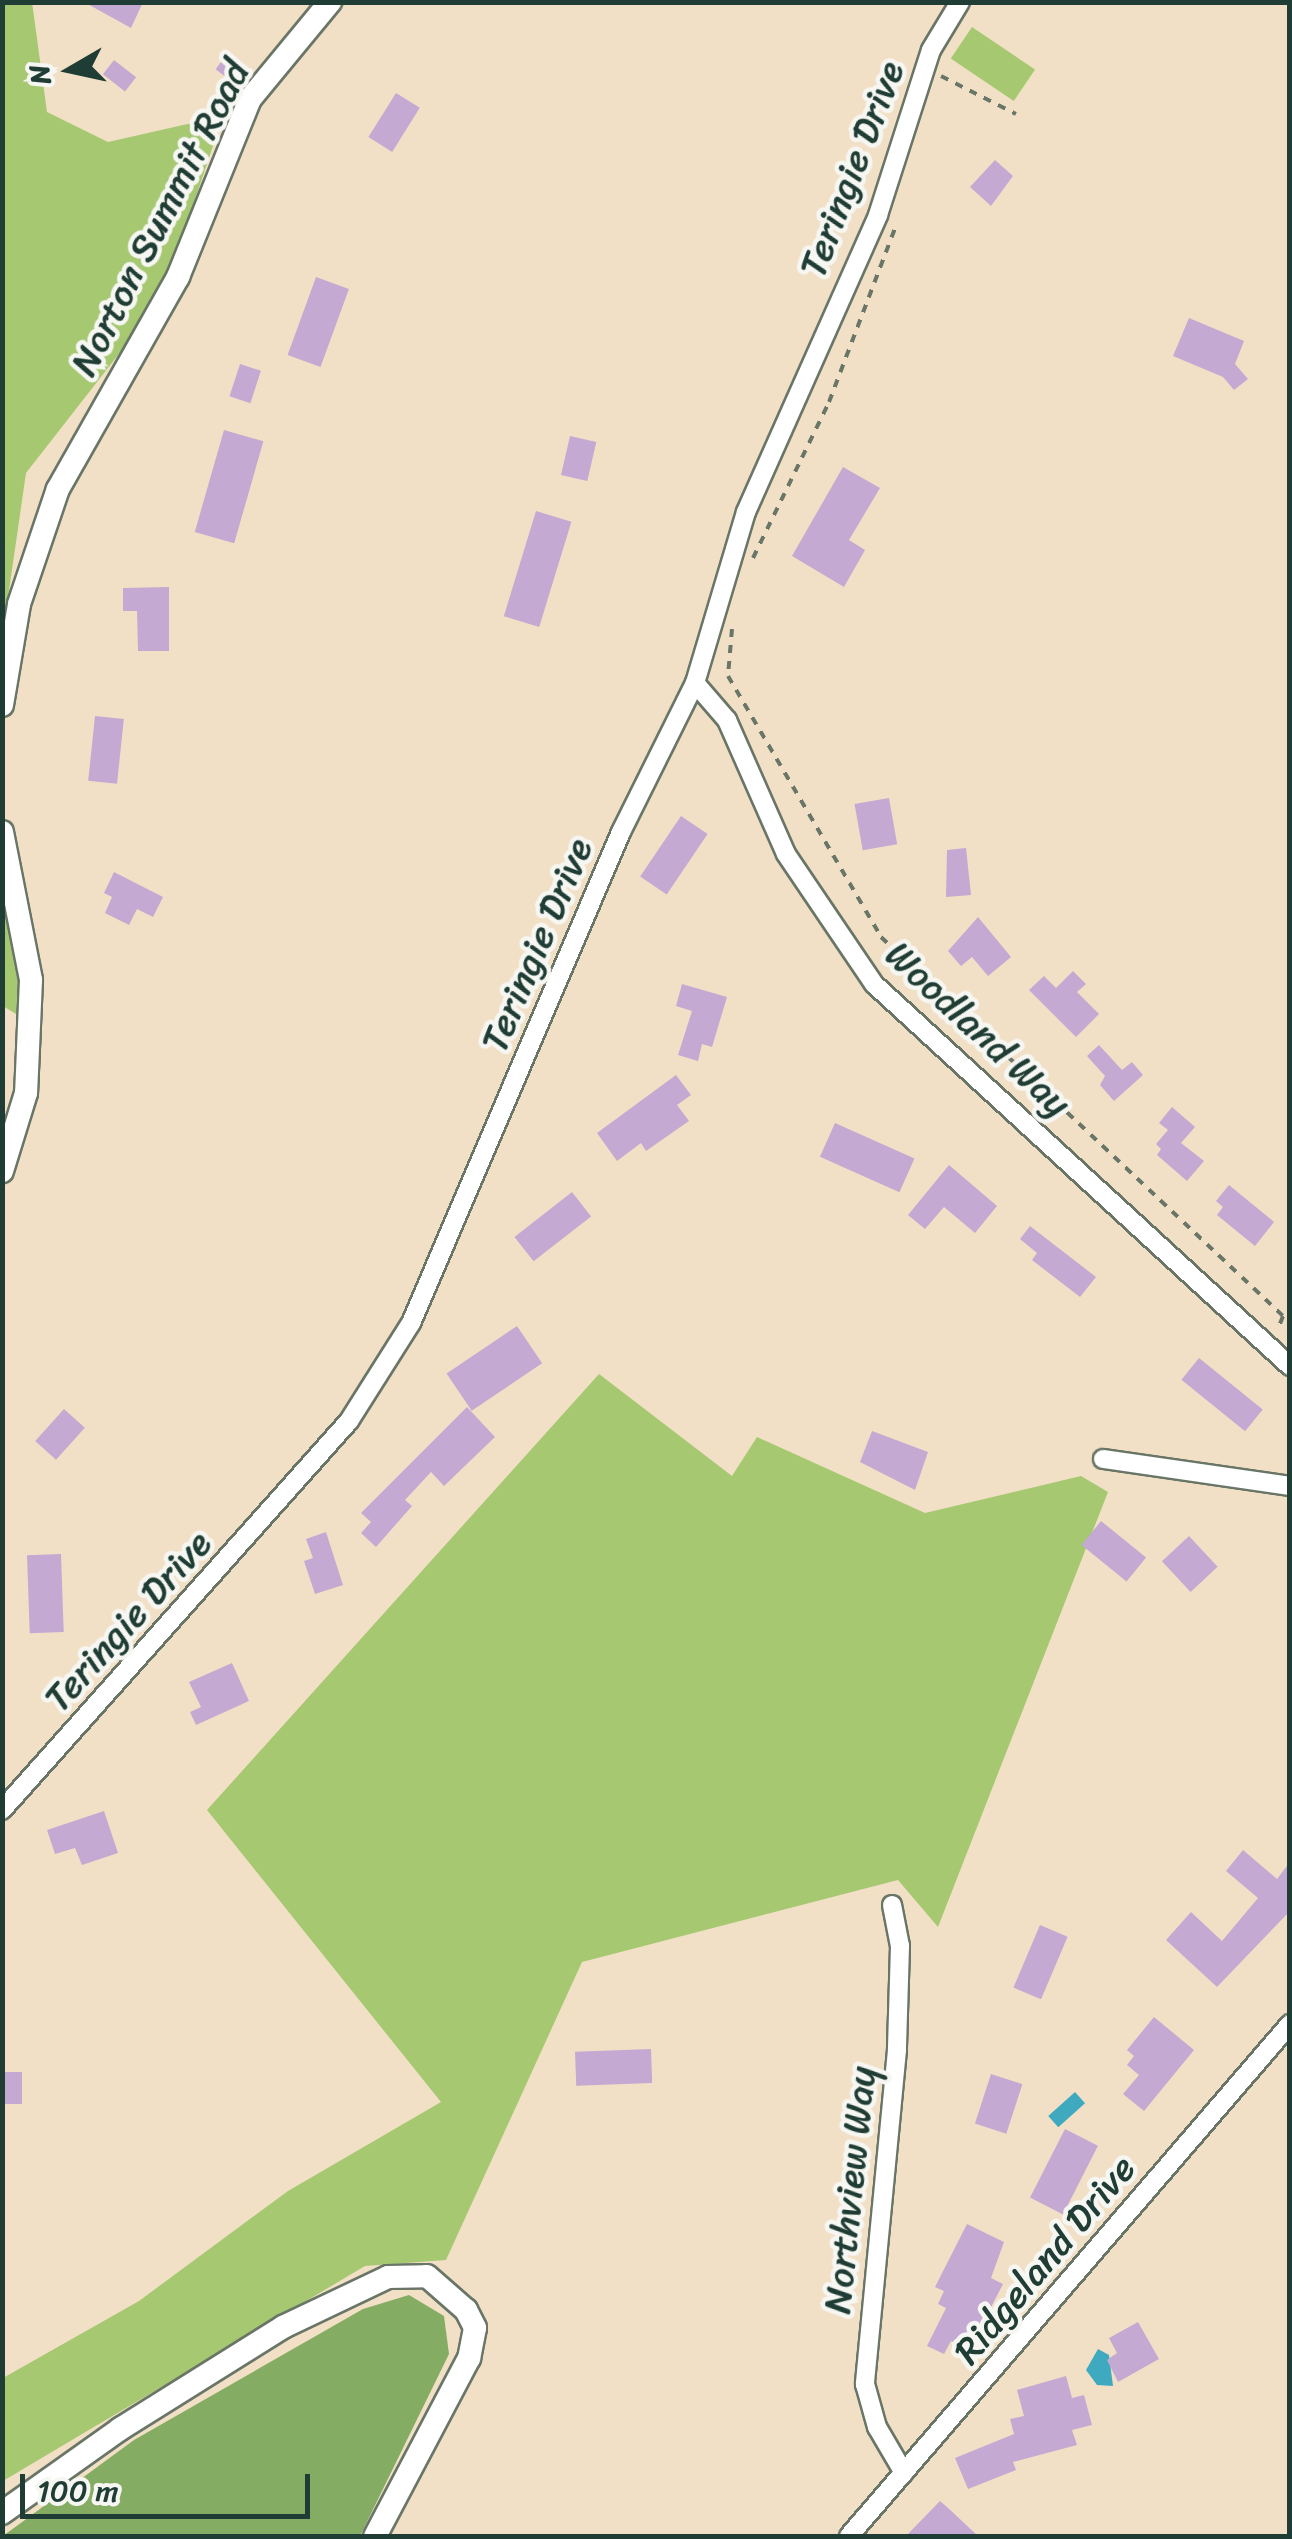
<!DOCTYPE html>
<style>
body{margin:0}
#map{position:relative;width:1292px;height:2539px;overflow:hidden;background:#f2e0c6;font-family:Sriracha,sans-serif}
div>[style]{position:absolute}
.green>*{inset:0;background:#a5c871;transform-origin:0 0}
.forest>*{inset:0;background:#84ac63}
.water>*{inset:0;background:#3fa9bf;transform-origin:0 0}
.building>*{inset:0;background:#c4a9d2;transform-origin:0 0}
.path>*{height:4px;margin-top:-2px;transform-origin:0;background:repeating-linear-gradient(90deg,#697667 0 8px,transparent 0 16px)}
.roads{filter:drop-shadow(2px 0 #697667) drop-shadow(-2px 0 #697667) drop-shadow(0 2px #697667) drop-shadow(0 -2px #697667)}
.street>*{height:18px;margin:-9px;padding:0 9px;transform-origin:9px;border-radius:9px;background:#fff}
.secondary>*{height:22px;margin:-11px;padding:0 11px;transform-origin:11px;border-radius:11px;background:#fff}
span{translate:-50% -50%;white-space:nowrap;text-align:center;line-height:1.15;-webkit-text-stroke:9px #f6f6f2;paint-order:stroke}
.street-label{font-size:38px;color:#1f3d34}
.frame{position:absolute;inset:0;border:5px solid #1f3d34;pointer-events:none}
.north{position:absolute;left:20px;top:20px;width:100px;height:100px;-webkit-text-stroke:8px #f6f6f2;paint-order:stroke;rotate:261deg;font-size:28px;font-weight:700;line-height:40px;text-align:center;color:#1f3d34}
.north::after{content:'';display:block;margin:auto;width:35px;height:45px;background:#1f3d34;clip-path:polygon(50% 0,100% 100%,50% 72%,0 100%)}
.scale{position:absolute;left:20px;top:2474px;width:290px;height:45px;box-sizing:border-box;border:5px solid #1f3d34;border-top:0;padding-left:12px;font-size:30px;line-height:35px;white-space:nowrap;color:#1f3d34;-webkit-text-stroke:8px #f6f6f2;paint-order:stroke}
</style>
<div id="map">
<div class="green">
<i style="clip-path:polygon(32px 2px,47px 112px,108px 142px,223px 116px,176px 256px,129px 341px,26px 473px,3px 632px,2px 3px)"></i>
<i style="left:972px;top:27px;width:76px;height:38px;rotate:34deg"></i>
<i style="clip-path:polygon(2px 874px,6px 899px,24px 1019px,3px 1006px)"></i>
<i style="clip-path:polygon(599px 1374px,732px 1476px,757px 1437px,925px 1513px,1081px 1476px,1108px 1492px,938px 1927px,898px 1880px,582px 1962px,446px 2260px,365px 2266px,3px 2481px,3px 2378px,139px 2301px,288px 2191px,441px 2102px,207px 1810px)"></i>
</div>
<div class="forest">
<i style="clip-path:polygon(409px 2295px,444px 2316px,449px 2354px,360px 2536px,3px 2536px,134px 2440px,363px 2309px)"></i>
</div>
<div class="water">
<i style="left:1075px;top:2092px;width:15px;height:36px;rotate:48deg"></i>
<i style="clip-path:polygon(1098px 2349px,1109px 2355px,1113px 2386px,1097px 2385px,1086px 2370px)"></i>
</div>
<div class="building">
<i style="clip-path:polygon(84px 2px,143px 2px,131px 28px)"></i>
<i style="left:227px;top:54px;width:21px;height:19px;rotate:37deg"></i>
<i style="left:114px;top:60px;width:28px;height:18px;rotate:38deg"></i>
<i style="left:396px;top:93px;width:28px;height:52px;rotate:32deg"></i>
<i style="clip-path:polygon(995px 160px,1013px 176px,991px 206px,970px 187px)"></i>
<i style="left:316px;top:277px;width:35px;height:83px;rotate:20deg"></i>
<i style="clip-path:polygon(1189px 318px,1244px 341px,1235px 364px,1248px 379px,1234px 390px,1223px 377px,1173px 356px)"></i>
<i style="left:240px;top:364px;width:22px;height:34px;rotate:18deg"></i>
<i style="left:224px;top:430px;width:41px;height:106px;rotate:16deg"></i>
<i style="left:570px;top:436px;width:27px;height:40px;rotate:13deg"></i>
<i style="clip-path:polygon(843px 467px,880px 488px,849px 540px,865px 550px,844px 587px,792px 556px)"></i>
<i style="left:536px;top:511px;width:37px;height:110px;rotate:17deg"></i>
<i style="clip-path:polygon(169px 587px,169px 651px,138px 651px,137px 611px,123px 611px,123px 588px)"></i>
<i style="left:95px;top:716px;width:29px;height:65px;rotate:6deg"></i>
<i style="left:889px;top:798px;width:47px;height:35px;rotate:80deg"></i>
<i style="left:681px;top:816px;width:32px;height:73px;rotate:34deg"></i>
<i style="clip-path:polygon(966px 848px,971px 895px,946px 897px,947px 850px)"></i>
<i style="clip-path:polygon(114px 872px,163px 897px,153px 917px,137px 909px,129px 925px,105px 913px,112px 897px,104px 893px)"></i>
<i style="clip-path:polygon(978px 917px,1011px 957px,988px 976px,972px 957px,961px 966px,948px 951px)"></i>
<i style="clip-path:polygon(1073px 971px,1086px 984px,1077px 992px,1099px 1014px,1076px 1037px,1029px 990px,1044px 976px,1056px 988px)"></i>
<i style="clip-path:polygon(682px 984px,727px 997px,712px 1047px,702px 1044px,698px 1061px,678px 1055px,692px 1011px,676px 1006px)"></i>
<i style="clip-path:polygon(1099px 1045px,1122px 1070px,1132px 1062px,1143px 1075px,1114px 1101px,1100px 1085px,1105px 1076px,1087px 1056px)"></i>
<i style="clip-path:polygon(676px 1075px,691px 1095px,677px 1105px,689px 1121px,646px 1151px,641px 1143px,617px 1161px,597px 1133px)"></i>
<i style="clip-path:polygon(1172px 1107px,1195px 1127px,1181px 1143px,1204px 1161px,1187px 1181px,1157px 1155px,1161px 1149px,1156px 1144px,1168px 1130px,1159px 1123px)"></i>
<i style="left:835px;top:1123px;width:87px;height:37px;rotate:24deg"></i>
<i style="clip-path:polygon(949px 1165px,997px 1206px,975px 1233px,944px 1207px,925px 1229px,908px 1215px)"></i>
<i style="clip-path:polygon(1229px 1185px,1274px 1222px,1255px 1246px,1217px 1215px,1223px 1207px,1216px 1201px)"></i>
<i style="left:572px;top:1192px;width:31px;height:73px;rotate:52deg"></i>
<i style="clip-path:polygon(1030px 1226px,1096px 1277px,1080px 1297px,1032px 1260px,1037px 1253px,1020px 1239px)"></i>
<i style="left:517px;top:1326px;width:45px;height:85px;rotate:56deg"></i>
<i style="left:1199px;top:1358px;width:82px;height:28px;rotate:39deg"></i>
<i style="clip-path:polygon(467px 1407px,495px 1437px,444px 1486px,431px 1472px,405px 1500px,412px 1506px,376px 1547px,361px 1533px,371px 1522px,361px 1513px)"></i>
<i style="left:64px;top:1409px;width:28px;height:43px;rotate:42deg"></i>
<i style="clip-path:polygon(872px 1431px,928px 1452px,915px 1490px,860px 1462px)"></i>
<i style="left:1101px;top:1521px;width:58px;height:31px;rotate:39deg"></i>
<i style="clip-path:polygon(326px 1532px,343px 1585px,315px 1594px,304px 1561px,313px 1558px,306px 1539px)"></i>
<i style="left:1189px;top:1536px;width:42px;height:37px;rotate:47deg"></i>
<i style="left:61px;top:1554px;width:78px;height:34px;rotate:88deg"></i>
<i style="clip-path:polygon(232px 1663px,249px 1701px,196px 1725px,190px 1712px,201px 1707px,189px 1682px)"></i>
<i style="clip-path:polygon(104px 1811px,118px 1853px,82px 1865px,75px 1848px,55px 1854px,47px 1830px)"></i>
<i style="clip-path:polygon(1243px 1850px,1277px 1879px,1290px 1862px,1290px 1911px,1217px 1987px,1166px 1940px,1191px 1912px,1222px 1941px,1258px 1898px,1226px 1871px)"></i>
<i style="left:1040px;top:1925px;width:30px;height:68px;rotate:23deg"></i>
<i style="clip-path:polygon(1154px 2017px,1194px 2050px,1144px 2111px,1123px 2094px,1139px 2075px,1127px 2065px,1134px 2056px,1127px 2050px)"></i>
<i style="left:651px;top:2049px;width:34px;height:76px;rotate:88deg"></i>
<i style="left:2px;top:2072px;width:20px;height:32px"></i>
<i style="left:991px;top:2074px;width:33px;height:52px;rotate:18deg"></i>
<i style="left:1065px;top:2129px;width:37px;height:77px;rotate:27deg"></i>
<i style="clip-path:polygon(967px 2224px,1004px 2242px,991px 2278px,1003px 2284px,969px 2350px,951px 2341px,944px 2354px,927px 2346px,946px 2308px,938px 2304px,944px 2291px,935px 2287px)"></i>
<i style="clip-path:polygon(1138px 2322px,1159px 2359px,1118px 2382px,1107px 2360px,1117px 2353px,1109px 2338px)"></i>
<i style="clip-path:polygon(1066px 2376px,1072px 2398px,1084px 2395px,1092px 2425px,1072px 2430px,1077px 2445px,1013px 2462px,1016px 2470px,968px 2489px,955px 2458px,1014px 2434px,1010px 2419px,1024px 2416px,1017px 2390px)"></i>
<i style="clip-path:polygon(940px 2501px,947px 2507px,978px 2536px,906px 2536px)"></i>
</div>
<div class="path">
<i style="left:941px;top:76px;width:84px;rotate:26.9deg"></i>
<i style="left:753px;top:558px;width:174px;rotate:-64deg"></i>
<i style="left:829px;top:402px;width:191px;rotate:-69.2deg"></i>
<i style="left:732px;top:629px;width:47px;rotate:94.9deg"></i>
<i style="left:728px;top:676px;width:303px;rotate:59.6deg"></i>
<i style="left:881px;top:937px;width:552px;rotate:43.31deg"></i>
<i style="left:1283px;top:1316px;width:14px;rotate:111deg"></i>
</div>
<div class="roads">
<div class="street">
<i style="left:695px;top:683px;width:49px;rotate:49.1deg"></i>
<i style="left:727px;top:720px;width:146px;rotate:66.2deg"></i>
<i style="left:786px;top:854px;width:157px;rotate:55.9deg"></i>
<i style="left:874px;top:984px;width:565px;rotate:42.56deg"></i>
<i style="left:1103px;top:1459px;width:189px;rotate:8.2deg"></i>
<i style="left:2px;top:1810px;width:521px;rotate:-48.27deg"></i>
<i style="left:349px;top:1421px;width:116px;rotate:-57.7deg"></i>
<i style="left:411px;top:1323px;width:534px;rotate:-66.84deg"></i>
<i style="left:621px;top:832px;width:166px;rotate:-63.6deg"></i>
<i style="left:695px;top:683px;width:178px;rotate:-73.4deg"></i>
<i style="left:746px;top:512px;width:325px;rotate:-66deg"></i>
<i style="left:878px;top:215px;width:173px;rotate:-72.2deg"></i>
<i style="left:931px;top:50px;width:56px;rotate:-58.9deg"></i>
<i style="left:892px;top:1905px;width:42px;rotate:79deg"></i>
<i style="left:900px;top:1946px;width:104px;rotate:91.7deg"></i>
<i style="left:897px;top:2050px;width:336px;rotate:95.5deg"></i>
<i style="left:865px;top:2384px;width:45px;rotate:74.4deg"></i>
<i style="left:877px;top:2427px;width:53px;rotate:59.6deg"></i>
<i style="left:849px;top:2536px;width:676px;rotate:-49.26deg"></i>
</div>
<div class="secondary">
<i style="left:2px;top:705px;width:102px;rotate:-80.4deg"></i>
<i style="left:19px;top:604px;width:121px;rotate:-71.3deg"></i>
<i style="left:58px;top:489px;width:244px;rotate:-60.5deg"></i>
<i style="left:178px;top:277px;width:192px;rotate:-68deg"></i>
<i style="left:250px;top:99px;width:126px;rotate:-50.5deg"></i>
<i style="left:2px;top:832px;width:151px;rotate:78.9deg"></i>
<i style="left:31px;top:980px;width:113px;rotate:92.5deg"></i>
<i style="left:26px;top:1093px;width:82px;rotate:107.1deg"></i>
<i style="left:2px;top:2513px;width:145px;rotate:-35.4deg"></i>
<i style="left:120px;top:2429px;width:192px;rotate:-32deg"></i>
<i style="left:283px;top:2327px;width:116px;rotate:-25.5deg"></i>
<i style="left:388px;top:2277px;width:39px;rotate:-1deg"></i>
<i style="left:427px;top:2276px;width:52px;rotate:41.1deg"></i>
<i style="left:466px;top:2310px;width:20px;rotate:63deg"></i>
<i style="left:475px;top:2328px;width:31px;rotate:101deg"></i>
<i style="left:469px;top:2358px;width:201px;rotate:117.8deg"></i>
</div>
</div>
<div class="street-label">
<span style="left:852px;top:169px;rotate:-69deg">Teringie Drive</span>
<span style="left:160px;top:218px;rotate:-63deg">Norton Summit Road</span>
<span style="left:537px;top:945px;rotate:-67deg">Teringie Drive</span>
<span style="left:978px;top:1029px;rotate:43deg">Woodland Way</span>
<span style="left:128px;top:1621px;rotate:-48deg">Teringie Drive</span>
<span style="left:850px;top:2190px;rotate:-84deg">Northview Way</span>
<span style="left:1045px;top:2260px;rotate:-50deg">Ridgeland Drive</span>
</div>
<div class="frame"></div>
<div class="north">N</div>
<div class="scale">100 m</div>
</div>
